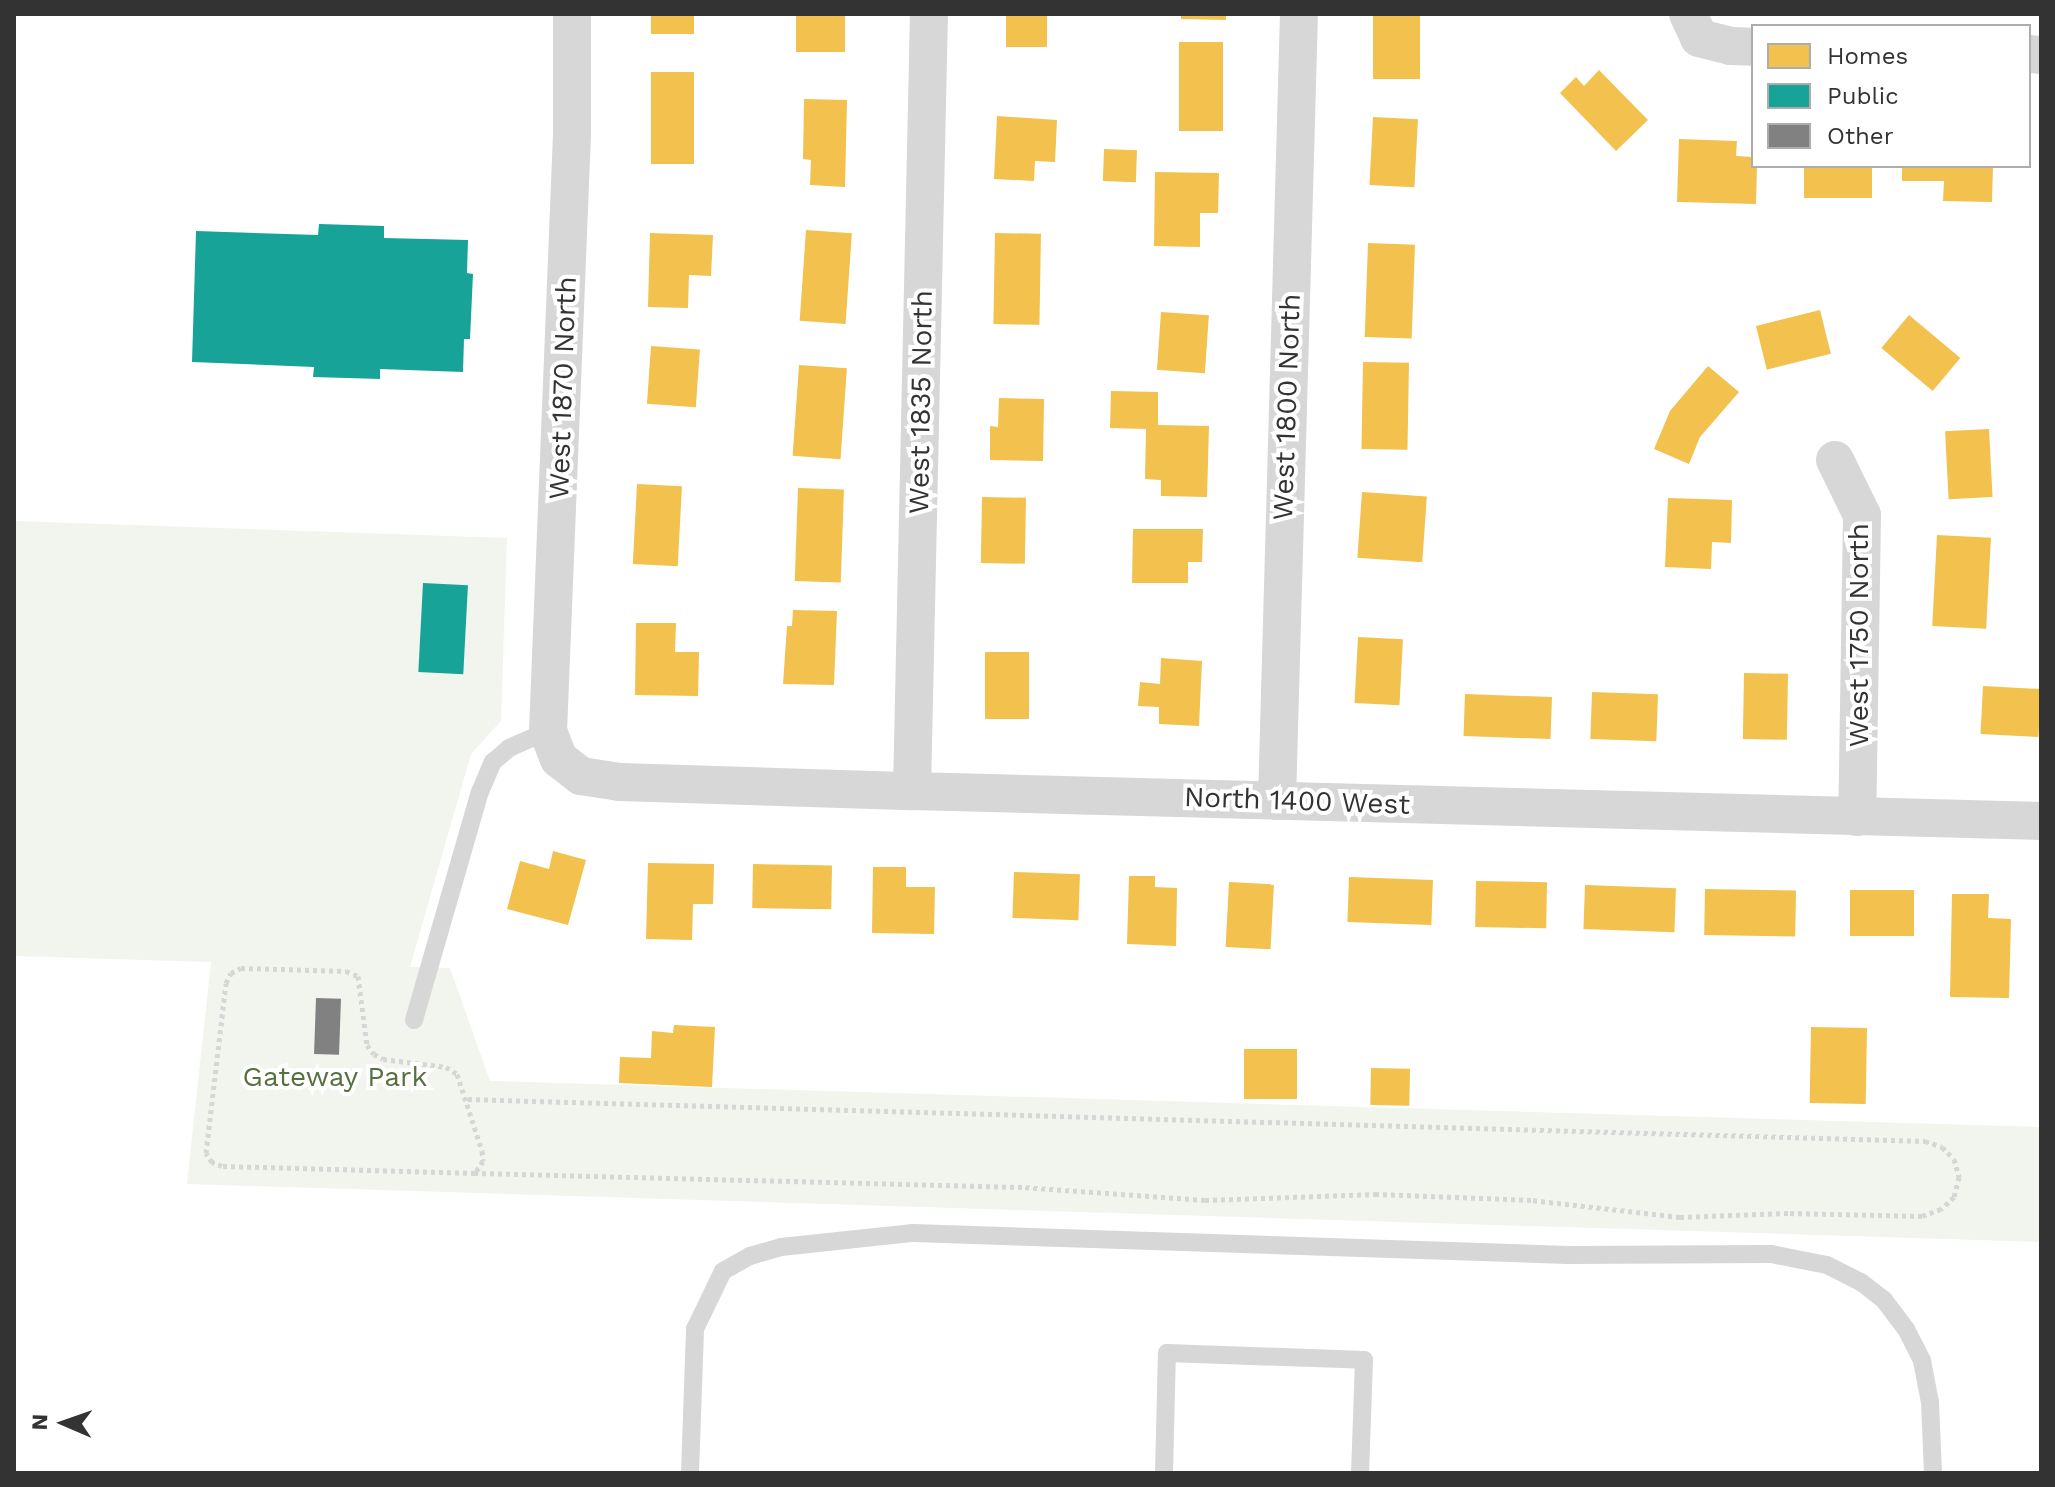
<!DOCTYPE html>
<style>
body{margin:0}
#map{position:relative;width:2055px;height:1487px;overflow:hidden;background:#fff;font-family:"Work Sans",sans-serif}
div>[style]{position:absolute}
.green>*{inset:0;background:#f1f5ed}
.homes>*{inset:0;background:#f2c14e;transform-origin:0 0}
.public>*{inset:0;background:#17a398;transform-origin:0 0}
.building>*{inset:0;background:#818181;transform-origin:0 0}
.path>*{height:5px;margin-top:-2.5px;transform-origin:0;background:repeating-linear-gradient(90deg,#d6d6d6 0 4px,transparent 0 8px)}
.service>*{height:18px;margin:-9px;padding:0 9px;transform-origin:9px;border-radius:9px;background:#d7d7d7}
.minor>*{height:38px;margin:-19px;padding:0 19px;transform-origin:19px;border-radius:19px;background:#d7d7d7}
span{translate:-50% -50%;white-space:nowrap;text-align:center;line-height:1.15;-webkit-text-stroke:8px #fff;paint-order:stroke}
.street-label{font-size:28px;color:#333}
.park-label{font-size:28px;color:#56703f}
.frame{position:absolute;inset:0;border:16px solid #333;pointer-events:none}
.legend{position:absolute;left:1751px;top:24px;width:280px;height:144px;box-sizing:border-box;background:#fff;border:2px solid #adadad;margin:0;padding:10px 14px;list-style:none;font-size:24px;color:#333}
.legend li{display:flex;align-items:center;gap:16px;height:40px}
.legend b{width:40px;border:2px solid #adadad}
.north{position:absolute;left:24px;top:1383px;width:80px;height:80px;-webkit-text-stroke:6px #fff;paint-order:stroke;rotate:272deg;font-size:22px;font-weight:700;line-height:32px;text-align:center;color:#333}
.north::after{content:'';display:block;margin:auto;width:28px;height:36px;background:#333;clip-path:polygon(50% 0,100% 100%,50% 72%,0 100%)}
</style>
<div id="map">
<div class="green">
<i style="clip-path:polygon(14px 521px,507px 538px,501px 721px,471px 754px,410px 967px,450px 968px,490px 1081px,2041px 1127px,2041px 1242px,187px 1184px,211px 962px,14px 956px)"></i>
</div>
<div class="homes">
<i style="left:651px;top:14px;width:43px;height:20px"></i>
<i style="left:796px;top:14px;width:49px;height:38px"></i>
<i style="left:1006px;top:14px;width:41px;height:33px"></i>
<i style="clip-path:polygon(1181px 14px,1226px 14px,1226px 20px,1181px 19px)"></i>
<i style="left:1373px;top:14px;width:47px;height:65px"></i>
<i style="left:1179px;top:42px;width:44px;height:89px"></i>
<i style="clip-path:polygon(1599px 70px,1648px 120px,1616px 151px,1560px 93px,1576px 77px,1584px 86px)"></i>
<i style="left:651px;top:72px;width:43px;height:92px"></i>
<i style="clip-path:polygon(804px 99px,847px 100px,845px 187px,810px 185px,811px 160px,803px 159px)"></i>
<i style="clip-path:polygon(997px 116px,1057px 120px,1055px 162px,1035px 161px,1034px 181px,994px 179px)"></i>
<i style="left:1373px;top:117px;width:45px;height:68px;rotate:3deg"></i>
<i style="clip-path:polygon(1679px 139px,1737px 141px,1736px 156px,1753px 157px,1753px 166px,1757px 166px,1756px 204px,1677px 202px)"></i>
<i style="left:1104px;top:149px;width:33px;height:32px;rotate:2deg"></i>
<i style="left:1804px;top:166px;width:68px;height:32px"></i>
<i style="clip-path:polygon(1902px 166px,1993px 166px,1992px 202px,1943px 201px,1944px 181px,1902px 181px)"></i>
<i style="clip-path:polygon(1155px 172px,1219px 173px,1218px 213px,1200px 213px,1200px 247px,1154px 246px)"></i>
<i style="left:806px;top:230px;width:46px;height:91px;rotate:4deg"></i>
<i style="clip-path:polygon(650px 233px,713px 235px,711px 276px,689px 275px,688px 308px,648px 307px)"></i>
<i style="left:995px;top:233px;width:46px;height:91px;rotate:1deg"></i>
<i style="left:1368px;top:243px;width:47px;height:94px;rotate:2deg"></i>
<i style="left:1820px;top:310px;width:45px;height:66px;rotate:76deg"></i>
<i style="left:1161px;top:312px;width:48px;height:58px;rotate:4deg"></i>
<i style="left:1909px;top:315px;width:67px;height:43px;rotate:40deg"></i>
<i style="left:651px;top:346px;width:49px;height:58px;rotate:4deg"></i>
<i style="left:1363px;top:362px;width:46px;height:87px;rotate:1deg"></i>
<i style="left:799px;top:365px;width:48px;height:91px;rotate:4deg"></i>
<i style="clip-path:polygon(1708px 366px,1739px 392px,1700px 437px,1689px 464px,1654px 449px,1670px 411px)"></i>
<i style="clip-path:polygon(1111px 391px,1158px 392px,1158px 425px,1209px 426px,1207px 497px,1161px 496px,1161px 480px,1145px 479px,1146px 429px,1110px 428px)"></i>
<i style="clip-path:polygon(999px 398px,1044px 399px,1043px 461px,990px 460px,990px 426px,998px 427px)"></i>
<i style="left:1989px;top:429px;width:68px;height:44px;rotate:87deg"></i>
<i style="left:637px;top:484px;width:45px;height:80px;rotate:3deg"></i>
<i style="left:798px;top:488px;width:46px;height:93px;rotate:2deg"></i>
<i style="left:1362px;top:492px;width:65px;height:66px;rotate:4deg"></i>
<i style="left:982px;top:497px;width:44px;height:66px;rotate:1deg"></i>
<i style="clip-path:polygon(1668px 498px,1732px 500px,1731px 543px,1712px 542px,1711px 569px,1665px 567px)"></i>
<i style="clip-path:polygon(1133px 529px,1203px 529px,1202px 562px,1188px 562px,1188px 583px,1132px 583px)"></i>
<i style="left:1937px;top:535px;width:54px;height:91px;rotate:3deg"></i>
<i style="clip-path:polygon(793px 610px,837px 611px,834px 685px,783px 684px,787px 626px,792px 626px)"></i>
<i style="clip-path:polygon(636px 623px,676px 623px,675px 652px,699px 652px,698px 696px,635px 695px)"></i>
<i style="left:1358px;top:637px;width:45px;height:66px;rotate:3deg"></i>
<i style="left:1029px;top:652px;width:67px;height:44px;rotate:90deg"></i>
<i style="clip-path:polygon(1161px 658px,1202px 661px,1199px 726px,1159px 724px,1159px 707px,1138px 706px,1140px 682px,1160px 684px)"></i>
<i style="left:1744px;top:673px;width:44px;height:66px;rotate:1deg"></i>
<i style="left:1983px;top:686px;width:58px;height:48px;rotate:3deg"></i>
<i style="left:1592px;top:692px;width:66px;height:47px;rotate:2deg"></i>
<i style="left:1465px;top:694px;width:87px;height:42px;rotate:2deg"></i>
<i style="clip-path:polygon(553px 851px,586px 860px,568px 925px,507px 909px,520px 861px,549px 869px)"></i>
<i style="clip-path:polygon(648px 863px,714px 864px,713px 904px,693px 904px,692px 940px,646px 939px)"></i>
<i style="left:753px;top:864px;width:79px;height:44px;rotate:1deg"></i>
<i style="clip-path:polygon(873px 867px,906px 867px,906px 887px,935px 887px,934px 934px,872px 933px)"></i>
<i style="left:1014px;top:872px;width:66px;height:46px;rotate:2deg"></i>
<i style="clip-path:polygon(1129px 876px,1155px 876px,1155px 887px,1177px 888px,1176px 946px,1127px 944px)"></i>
<i style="left:1349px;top:877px;width:84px;height:45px;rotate:2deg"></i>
<i style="left:1476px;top:881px;width:71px;height:46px;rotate:1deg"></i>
<i style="left:1229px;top:882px;width:45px;height:65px;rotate:3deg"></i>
<i style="left:1585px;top:885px;width:91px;height:44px;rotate:2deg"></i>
<i style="left:1705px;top:889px;width:91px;height:46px;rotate:1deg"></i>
<i style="left:1850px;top:890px;width:64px;height:46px"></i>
<i style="clip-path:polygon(1952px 894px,1989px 894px,1988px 918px,2011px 919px,2009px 998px,1950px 997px)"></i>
<i style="clip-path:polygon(674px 1025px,715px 1027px,712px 1087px,619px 1083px,620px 1057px,651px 1058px,652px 1031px,673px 1033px)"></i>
<i style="left:1811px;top:1027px;width:56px;height:76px;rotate:1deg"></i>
<i style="left:1244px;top:1049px;width:53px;height:50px"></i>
<i style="left:1371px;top:1068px;width:39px;height:37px;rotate:1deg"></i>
</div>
<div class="public">
<i style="clip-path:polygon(319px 224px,384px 226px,384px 238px,468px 240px,467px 273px,473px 274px,470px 339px,464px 339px,463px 372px,380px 369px,380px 379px,313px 377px,314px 367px,192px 362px,196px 231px,318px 235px)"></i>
<i style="left:423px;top:583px;width:45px;height:89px;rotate:3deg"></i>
</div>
<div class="building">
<i style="left:316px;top:998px;width:25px;height:56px;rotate:2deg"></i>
</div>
<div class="path">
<i style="left:241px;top:968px;width:105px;rotate:1.6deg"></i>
<i style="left:346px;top:971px;width:13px;rotate:23deg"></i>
<i style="left:358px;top:976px;width:70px;rotate:82.6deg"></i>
<i style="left:367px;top:1045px;width:11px;rotate:52deg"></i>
<i style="left:374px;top:1054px;width:10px;rotate:29deg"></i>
<i style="left:383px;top:1059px;width:64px;rotate:7.2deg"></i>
<i style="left:446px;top:1067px;width:13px;rotate:32deg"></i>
<i style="left:457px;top:1074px;width:81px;rotate:72deg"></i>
<i style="left:482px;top:1151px;width:10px;rotate:84deg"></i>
<i style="left:483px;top:1161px;width:14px;rotate:124deg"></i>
<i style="left:475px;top:1173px;width:253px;rotate:-178.4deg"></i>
<i style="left:222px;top:1166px;width:11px;rotate:-158deg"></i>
<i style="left:212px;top:1162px;width:11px;rotate:-124deg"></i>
<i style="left:206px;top:1153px;width:171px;rotate:-83.3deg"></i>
<i style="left:226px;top:983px;width:11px;rotate:-63deg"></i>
<i style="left:231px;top:973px;width:11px;rotate:-27deg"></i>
<i style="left:468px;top:1099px;width:1458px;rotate:1.65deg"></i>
<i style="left:1925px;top:1141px;width:18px;rotate:19deg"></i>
<i style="left:1942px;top:1147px;width:17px;rotate:45deg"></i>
<i style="left:1954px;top:1159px;width:19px;rotate:74deg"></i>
<i style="left:1959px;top:1177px;width:21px;rotate:104deg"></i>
<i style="left:1954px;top:1197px;width:18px;rotate:137deg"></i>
<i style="left:1941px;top:1209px;width:20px;rotate:160deg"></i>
<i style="left:1922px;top:1216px;width:134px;rotate:-178.7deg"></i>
<i style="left:1788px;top:1213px;width:108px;rotate:177.9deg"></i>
<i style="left:1680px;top:1217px;width:150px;rotate:-173.5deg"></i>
<i style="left:1531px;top:1200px;width:154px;rotate:-177.8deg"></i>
<i style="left:1377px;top:1194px;width:172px;rotate:178deg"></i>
<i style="left:1205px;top:1200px;width:183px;rotate:-175.9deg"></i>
<i style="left:1022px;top:1187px;width:547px;rotate:-178.53deg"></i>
</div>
<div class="service">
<i style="left:414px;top:1020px;width:237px;rotate:-73.9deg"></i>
<i style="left:480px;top:792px;width:33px;rotate:-67deg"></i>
<i style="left:493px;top:762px;width:21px;rotate:-41deg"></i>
<i style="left:509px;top:748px;width:43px;rotate:-23.6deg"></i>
<i style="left:690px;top:1473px;width:144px;rotate:-88deg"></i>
<i style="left:695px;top:1329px;width:64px;rotate:-64.2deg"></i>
<i style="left:723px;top:1271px;width:31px;rotate:-29deg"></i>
<i style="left:750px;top:1256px;width:32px;rotate:-16deg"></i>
<i style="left:781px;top:1247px;width:133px;rotate:-6.1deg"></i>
<i style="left:913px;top:1233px;width:655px;rotate:1.92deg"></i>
<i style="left:1568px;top:1255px;width:203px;rotate:-0.3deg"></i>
<i style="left:1771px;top:1254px;width:57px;rotate:11.1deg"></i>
<i style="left:1827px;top:1265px;width:38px;rotate:27deg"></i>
<i style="left:1861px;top:1282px;width:29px;rotate:38deg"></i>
<i style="left:1884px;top:1300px;width:36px;rotate:53deg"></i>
<i style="left:1906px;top:1329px;width:36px;rotate:63deg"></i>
<i style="left:1922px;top:1361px;width:42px;rotate:79deg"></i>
<i style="left:1930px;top:1402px;width:71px;rotate:87.6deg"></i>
<i style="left:1164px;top:1473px;width:120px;rotate:-88.6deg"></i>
<i style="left:1167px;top:1353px;width:197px;rotate:2deg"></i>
<i style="left:1364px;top:1360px;width:113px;rotate:92deg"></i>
</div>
<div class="minor">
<i style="left:572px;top:14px;width:120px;rotate:90deg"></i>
<i style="left:572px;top:134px;width:597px;rotate:92.3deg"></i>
<i style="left:548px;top:731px;width:30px;rotate:69deg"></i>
<i style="left:559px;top:759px;width:28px;rotate:38deg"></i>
<i style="left:581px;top:776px;width:39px;rotate:9deg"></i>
<i style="left:620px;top:782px;width:292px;rotate:1.8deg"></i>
<i style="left:912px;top:791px;width:1129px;rotate:1.52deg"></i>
<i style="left:1688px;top:14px;width:26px;rotate:65deg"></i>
<i style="left:1699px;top:38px;width:32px;rotate:14deg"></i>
<i style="left:1730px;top:46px;width:23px;rotate:2deg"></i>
<i style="left:2029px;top:54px;width:12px;rotate:5deg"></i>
<i style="left:1835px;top:460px;width:61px;rotate:63.9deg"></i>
<i style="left:1862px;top:515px;width:302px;rotate:90.9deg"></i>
<i style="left:912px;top:791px;width:777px;rotate:-88.75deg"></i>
<i style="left:1277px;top:801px;width:787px;rotate:-88.4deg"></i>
</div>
<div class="street-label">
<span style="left:563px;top:388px;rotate:-88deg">West 1870 North</span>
<span style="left:921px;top:402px;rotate:-89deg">West 1835 North</span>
<span style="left:1287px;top:407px;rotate:-88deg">West 1800 North</span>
<span style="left:1859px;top:635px;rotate:-90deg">West 1750 North</span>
<span style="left:1297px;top:801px;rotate:2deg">North 1400 West</span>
</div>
<div class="park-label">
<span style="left:335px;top:1077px">Gateway Park</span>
</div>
<div class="frame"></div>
<ul class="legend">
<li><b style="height:22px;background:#f2c14e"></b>Homes</li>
<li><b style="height:22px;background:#17a398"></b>Public</li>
<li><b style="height:22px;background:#818181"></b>Other</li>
</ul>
<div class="north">N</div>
</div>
